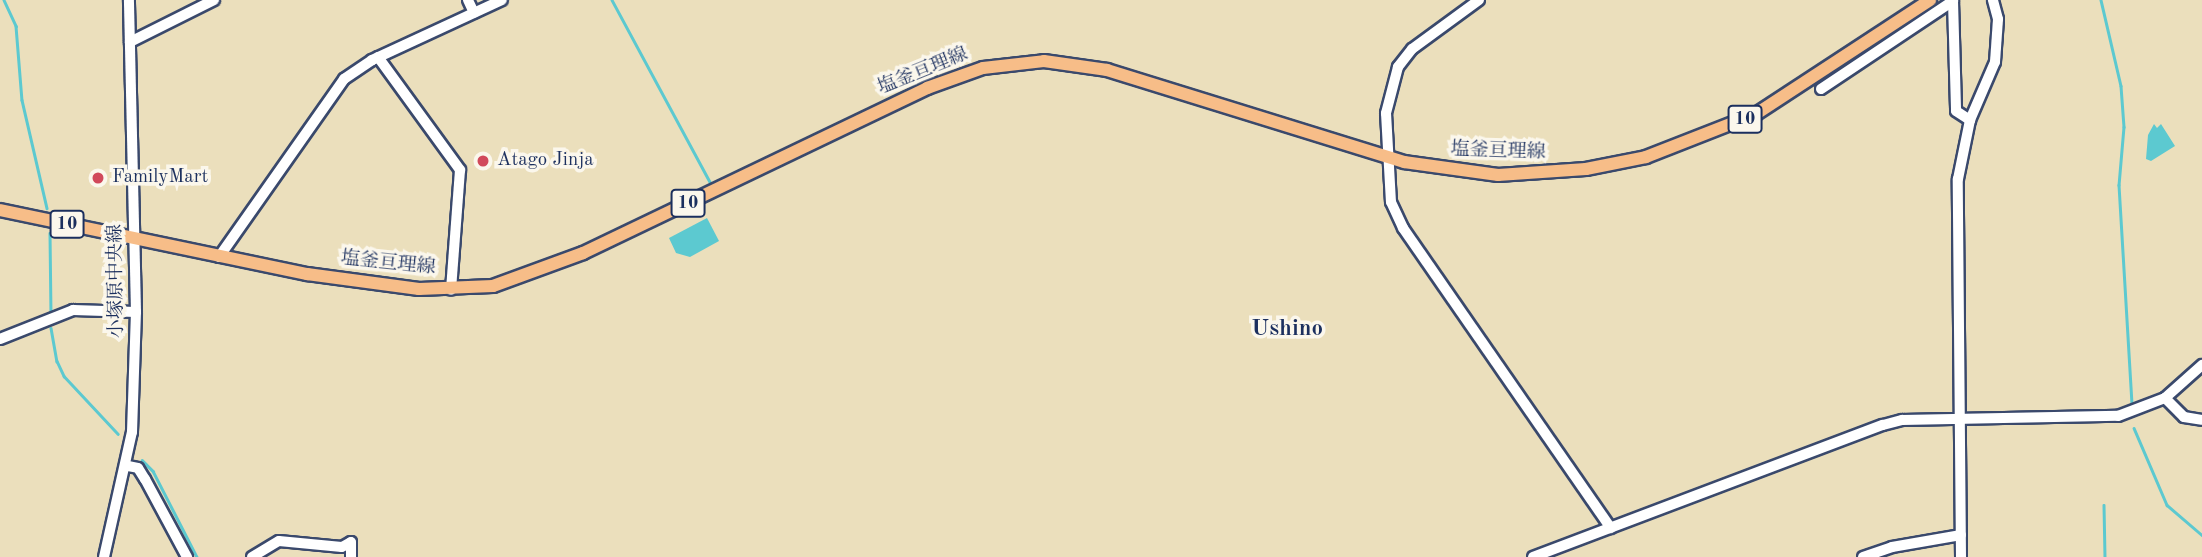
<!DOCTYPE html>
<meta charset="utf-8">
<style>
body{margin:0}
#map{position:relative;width:2202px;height:557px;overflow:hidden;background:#ebdfbc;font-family:"Old Standard TT","Noto Serif JP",serif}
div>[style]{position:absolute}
.water>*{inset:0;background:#5cc9d0}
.stream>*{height:2.5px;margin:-1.25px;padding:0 1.25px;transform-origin:1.25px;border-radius:1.25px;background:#5cc9d0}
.roads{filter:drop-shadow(2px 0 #3a496c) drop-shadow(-2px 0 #3a496c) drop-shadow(0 2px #3a496c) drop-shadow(0 -2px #3a496c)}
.minor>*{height:10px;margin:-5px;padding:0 5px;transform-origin:5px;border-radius:5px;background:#fff}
.major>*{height:12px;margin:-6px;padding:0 6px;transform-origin:6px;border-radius:6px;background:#f7bd88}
.dots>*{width:19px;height:19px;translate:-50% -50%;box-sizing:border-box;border:4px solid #fbf7ec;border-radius:50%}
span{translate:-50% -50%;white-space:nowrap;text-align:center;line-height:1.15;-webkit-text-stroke:7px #fbf7ec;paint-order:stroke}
.shield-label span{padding:2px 5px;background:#fbf7ec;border:2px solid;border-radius:5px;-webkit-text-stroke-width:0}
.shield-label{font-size:18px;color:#1b2f5e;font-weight:700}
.street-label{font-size:19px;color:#1b2f5e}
.poi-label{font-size:19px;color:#1b2f5e}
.left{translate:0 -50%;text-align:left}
.quarter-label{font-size:23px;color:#1b2f5e;font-weight:700}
</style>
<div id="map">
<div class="water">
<i style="clip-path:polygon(2154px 124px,2157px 128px,2161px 124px,2175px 146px,2151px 161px,2146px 159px,2148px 135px)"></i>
<i style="clip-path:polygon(707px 218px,719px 241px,690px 257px,676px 253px,669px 238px)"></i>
</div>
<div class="stream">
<i style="left:4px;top:0;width:29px;rotate:65deg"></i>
<i style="left:16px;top:26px;width:74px;rotate:85.4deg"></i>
<i style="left:22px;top:100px;width:111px;rotate:77deg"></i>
<i style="left:612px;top:0;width:209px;rotate:61.7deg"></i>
<i style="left:2101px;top:0;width:88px;rotate:76.9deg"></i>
<i style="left:2121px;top:86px;width:41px;rotate:85.8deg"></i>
<i style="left:2124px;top:127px;width:58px;rotate:94.9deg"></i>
<i style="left:2119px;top:185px;width:219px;rotate:86.6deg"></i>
<i style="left:50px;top:233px;width:82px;rotate:89.3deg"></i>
<i style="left:51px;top:328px;width:34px;rotate:80deg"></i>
<i style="left:57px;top:361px;width:17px;rotate:65deg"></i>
<i style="left:64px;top:376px;width:79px;rotate:47deg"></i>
<i style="left:2134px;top:428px;width:84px;rotate:66.8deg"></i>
<i style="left:2167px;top:505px;width:46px;rotate:40.6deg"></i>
<i style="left:142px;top:460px;width:16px;rotate:45deg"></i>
<i style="left:153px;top:471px;width:97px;rotate:62.9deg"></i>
<i style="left:2104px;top:505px;width:52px;rotate:88.9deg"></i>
</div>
<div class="roads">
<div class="minor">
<i style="left:468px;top:0;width:14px;rotate:65deg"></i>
<i style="left:1479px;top:0;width:83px;rotate:143.8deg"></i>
<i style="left:1412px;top:49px;width:23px;rotate:128deg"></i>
<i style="left:1398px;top:67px;width:48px;rotate:104.6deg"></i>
<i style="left:1386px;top:113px;width:89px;rotate:86.8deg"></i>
<i style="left:1391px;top:202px;width:29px;rotate:65deg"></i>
<i style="left:1403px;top:228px;width:365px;rotate:55.3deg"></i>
<i style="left:130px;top:42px;width:94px;rotate:-26.6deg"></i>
<i style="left:378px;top:57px;width:140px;rotate:54deg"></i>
<i style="left:460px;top:170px;width:120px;rotate:94.3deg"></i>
<i style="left:1821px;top:89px;width:159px;rotate:-33.7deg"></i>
<i style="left:1953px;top:1px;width:110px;rotate:88.4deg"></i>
<i style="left:1956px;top:111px;width:17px;rotate:33deg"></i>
<i style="left:219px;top:257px;width:218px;rotate:-54.9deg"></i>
<i style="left:344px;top:79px;width:34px;rotate:-34deg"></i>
<i style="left:372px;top:60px;width:143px;rotate:-24.8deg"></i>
<i style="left:0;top:339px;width:79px;rotate:-21.7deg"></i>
<i style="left:73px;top:310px;width:63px;rotate:1.8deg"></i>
<i style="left:2165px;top:398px;width:27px;rotate:45deg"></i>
<i style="left:2184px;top:417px;width:18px;rotate:9deg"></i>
<i style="left:128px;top:466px;width:10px;rotate:11deg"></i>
<i style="left:138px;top:468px;width:13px;rotate:58deg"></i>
<i style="left:145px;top:479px;width:89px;rotate:61.7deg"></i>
<i style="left:104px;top:557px;width:128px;rotate:-77.4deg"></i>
<i style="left:132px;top:432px;width:120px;rotate:-88.1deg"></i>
<i style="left:136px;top:312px;width:312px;rotate:-91.3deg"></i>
<i style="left:252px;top:557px;width:31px;rotate:-31deg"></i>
<i style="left:279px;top:541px;width:63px;rotate:5.4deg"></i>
<i style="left:342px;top:547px;width:10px;rotate:-29deg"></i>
<i style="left:351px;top:542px;width:15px;rotate:90deg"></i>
<i style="left:1533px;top:557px;width:374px;rotate:-20.7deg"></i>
<i style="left:1883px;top:425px;width:20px;rotate:-15deg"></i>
<i style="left:1902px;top:420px;width:216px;rotate:-1.1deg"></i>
<i style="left:2118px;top:416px;width:50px;rotate:-21deg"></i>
<i style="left:2165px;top:398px;width:50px;rotate:-41.7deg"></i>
<i style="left:1863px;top:557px;width:31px;rotate:-19deg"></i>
<i style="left:1892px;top:547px;width:70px;rotate:-9.9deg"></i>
<i style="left:1961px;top:557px;width:378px;rotate:-90.5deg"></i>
<i style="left:1958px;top:179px;width:60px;rotate:-78.5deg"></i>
<i style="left:1970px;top:120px;width:63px;rotate:-66.7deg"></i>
<i style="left:1995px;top:62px;width:43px;rotate:-86deg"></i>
<i style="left:1998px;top:19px;width:20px;rotate:-105deg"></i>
</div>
<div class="major">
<i style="left:0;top:210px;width:314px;rotate:11.8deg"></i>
<i style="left:307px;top:274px;width:113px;rotate:7.6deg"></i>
<i style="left:419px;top:289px;width:74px;rotate:-2.3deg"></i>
<i style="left:493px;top:286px;width:96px;rotate:-20.1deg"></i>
<i style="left:583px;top:253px;width:382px;rotate:-25.6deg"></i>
<i style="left:927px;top:88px;width:59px;rotate:-19.7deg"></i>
<i style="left:983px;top:68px;width:61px;rotate:-6.5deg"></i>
<i style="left:1044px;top:61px;width:64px;rotate:8.1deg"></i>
<i style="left:1107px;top:70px;width:311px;rotate:17.2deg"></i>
<i style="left:1404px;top:162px;width:95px;rotate:7.9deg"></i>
<i style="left:1498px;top:175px;width:88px;rotate:-3.9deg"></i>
<i style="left:1586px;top:169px;width:61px;rotate:-11.3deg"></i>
<i style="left:1646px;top:157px;width:118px;rotate:-21.4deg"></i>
<i style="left:1756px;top:114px;width:208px;rotate:-33.2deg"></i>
</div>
</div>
<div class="dots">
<i style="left:483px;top:161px;background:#d1495b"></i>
<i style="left:98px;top:178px;background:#d1495b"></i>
</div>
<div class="shield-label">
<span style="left:1745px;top:119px">10</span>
<span style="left:688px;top:203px">10</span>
<span style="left:67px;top:224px">10</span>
</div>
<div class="street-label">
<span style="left:923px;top:72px;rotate:-22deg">塩釜亘理線</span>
<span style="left:1498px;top:152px;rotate:2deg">塩釜亘理線</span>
<span style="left:388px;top:264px;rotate:6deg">塩釜亘理線</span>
<span style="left:117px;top:281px;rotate:-91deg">小塚原中央線</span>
</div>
<div class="poi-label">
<span class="left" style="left:497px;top:161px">Atago Jinja</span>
<span class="left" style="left:112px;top:178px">FamilyMart</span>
</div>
<div class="quarter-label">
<span style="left:1287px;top:329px">Ushino</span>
</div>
</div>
